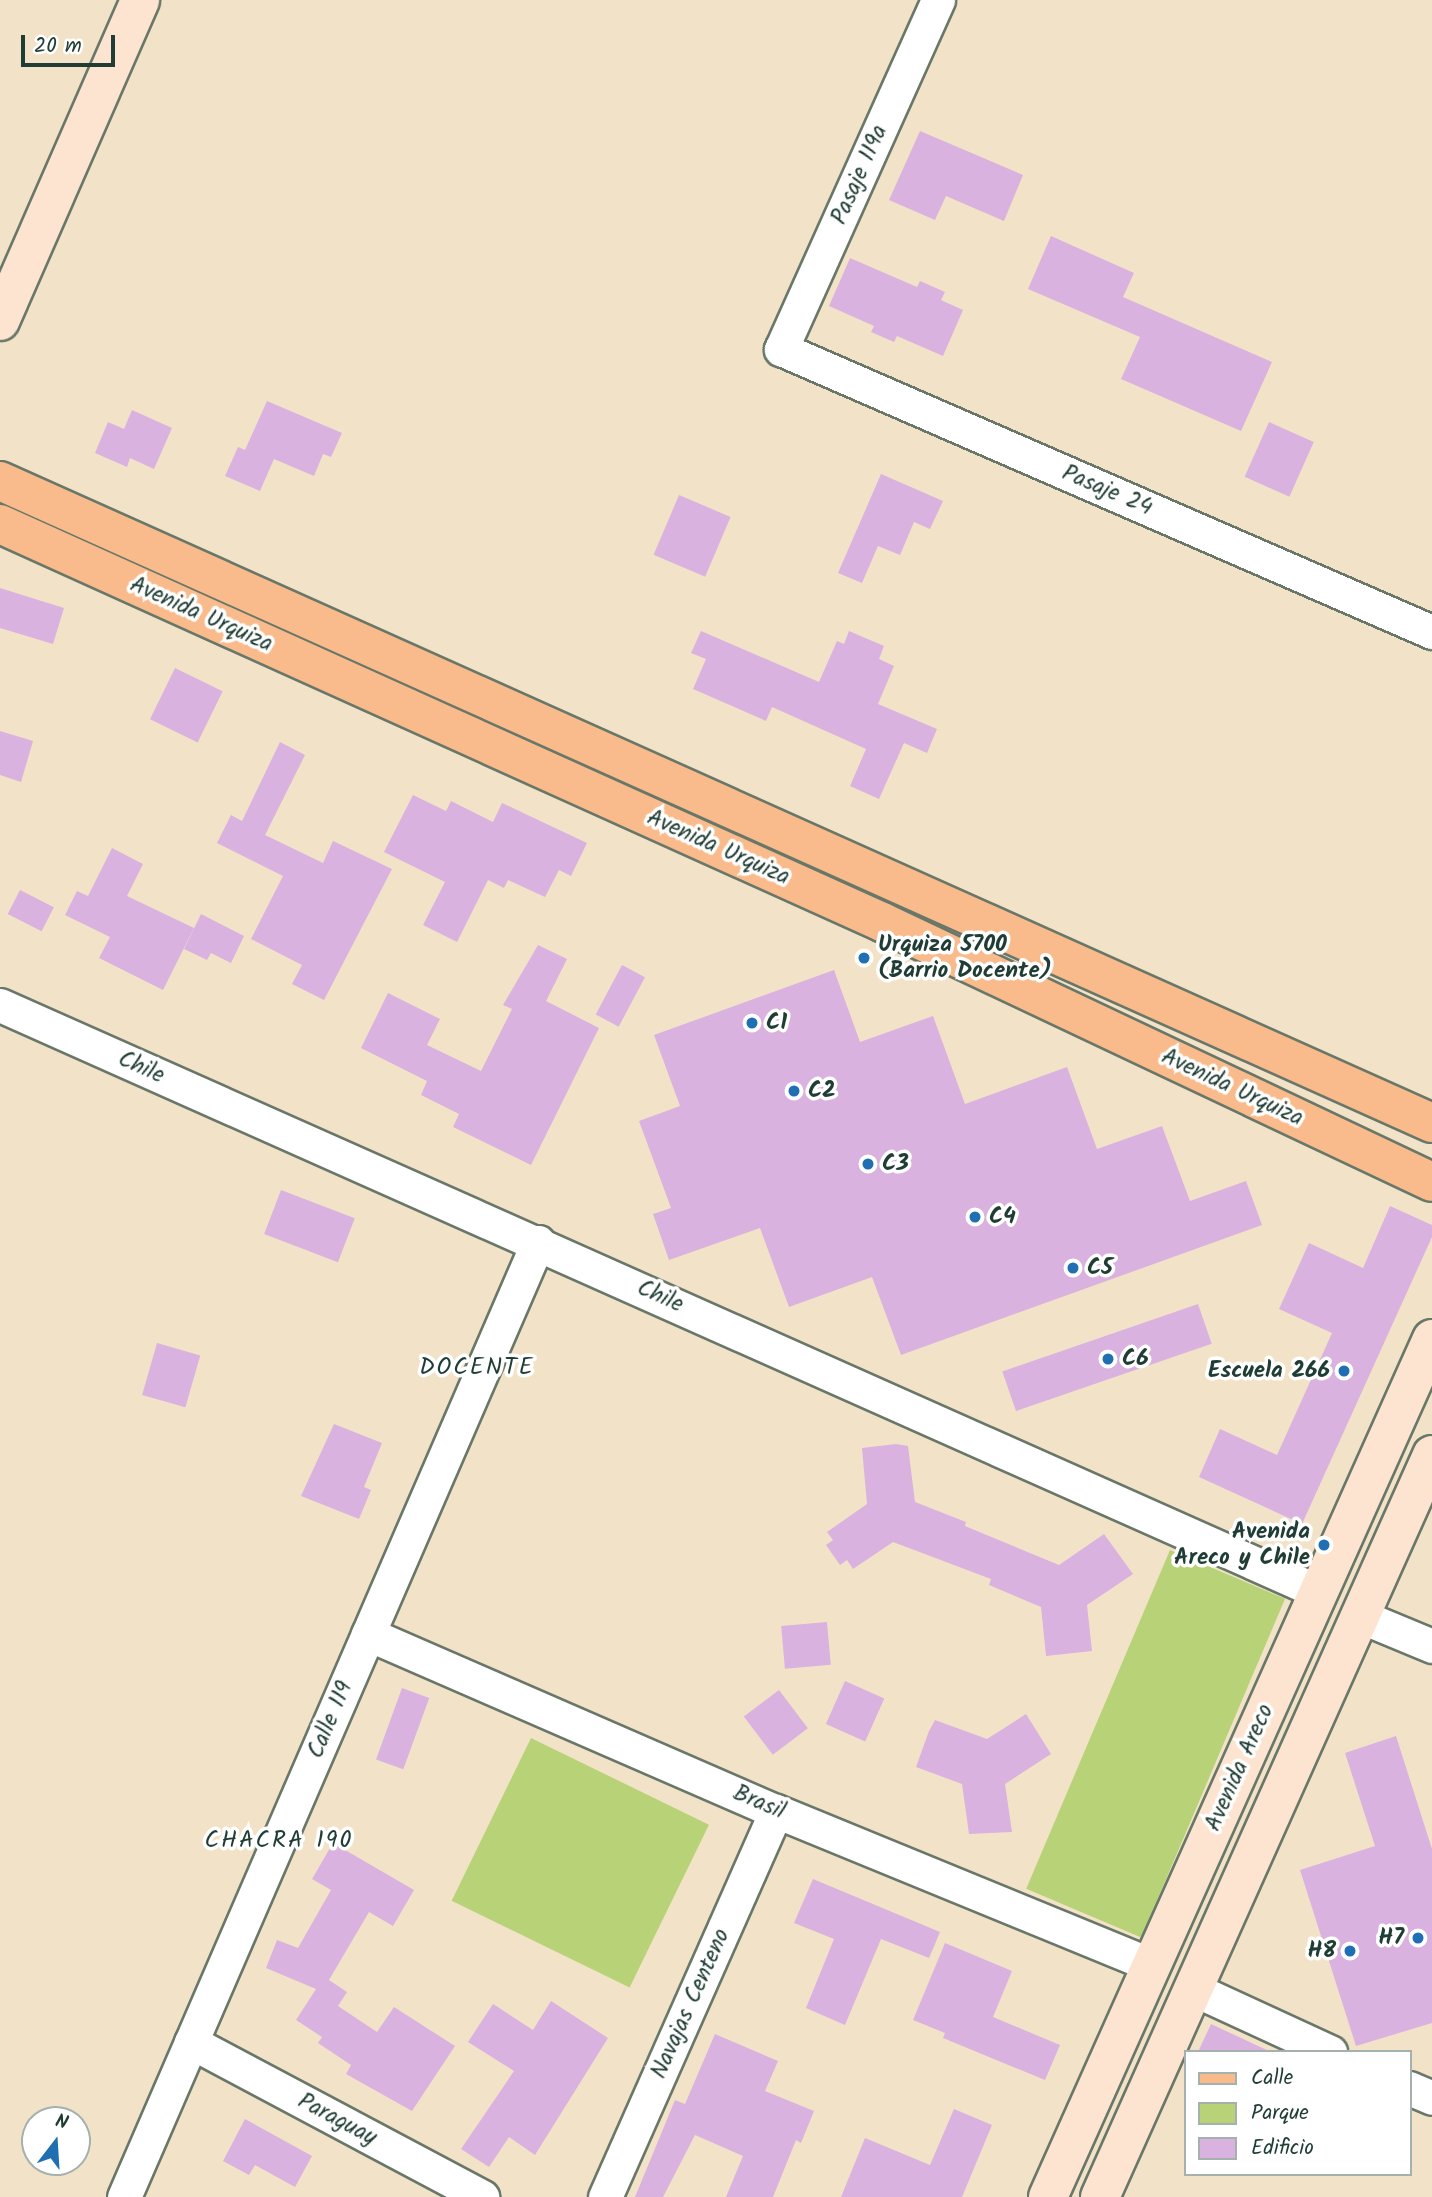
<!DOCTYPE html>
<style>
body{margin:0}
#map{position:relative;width:1432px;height:2197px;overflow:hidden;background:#f2e3c8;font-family:Kalam,sans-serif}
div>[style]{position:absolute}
.green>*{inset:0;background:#b8d277;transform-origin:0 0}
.building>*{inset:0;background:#d9b2e0;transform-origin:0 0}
.roads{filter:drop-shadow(2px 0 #697768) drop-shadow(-2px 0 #697768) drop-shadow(0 2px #697768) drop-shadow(0 -2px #697768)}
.street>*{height:33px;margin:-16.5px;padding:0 16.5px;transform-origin:16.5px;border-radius:16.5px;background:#fff}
.secondary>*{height:38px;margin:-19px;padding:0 19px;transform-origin:19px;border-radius:19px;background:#fde4d1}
.primary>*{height:38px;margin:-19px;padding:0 19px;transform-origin:19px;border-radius:19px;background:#fabb8c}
.dots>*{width:19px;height:19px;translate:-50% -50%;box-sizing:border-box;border:4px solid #fff;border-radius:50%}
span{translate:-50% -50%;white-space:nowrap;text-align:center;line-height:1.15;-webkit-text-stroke:7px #fff;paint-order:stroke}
.street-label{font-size:23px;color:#1f3d34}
.poi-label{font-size:23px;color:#1f3d34;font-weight:700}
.left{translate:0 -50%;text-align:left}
.right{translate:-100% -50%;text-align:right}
.neighbourhood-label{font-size:24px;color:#1f3d34;letter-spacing:2px}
.legend{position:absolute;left:1184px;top:2050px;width:228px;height:126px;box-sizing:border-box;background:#fff;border:2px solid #a5b1ae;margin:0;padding:9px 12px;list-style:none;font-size:21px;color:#1f3d34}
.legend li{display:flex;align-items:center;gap:14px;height:35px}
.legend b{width:35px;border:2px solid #a5b1ae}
.north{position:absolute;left:21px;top:2106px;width:70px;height:70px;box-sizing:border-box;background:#fff;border:2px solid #a5b1ae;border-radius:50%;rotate:17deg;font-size:19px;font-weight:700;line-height:28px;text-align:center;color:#1f3d34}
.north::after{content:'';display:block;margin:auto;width:24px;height:32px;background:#1f6fb2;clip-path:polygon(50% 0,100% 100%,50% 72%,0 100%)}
.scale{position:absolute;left:21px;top:35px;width:94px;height:32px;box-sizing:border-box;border:4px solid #1f3d34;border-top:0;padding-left:9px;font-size:21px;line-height:24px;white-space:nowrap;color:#1f3d34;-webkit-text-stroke:5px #fff;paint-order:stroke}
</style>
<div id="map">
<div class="green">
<i style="left:1170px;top:1550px;width:125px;height:368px;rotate:23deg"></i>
<i style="left:531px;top:1738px;width:198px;height:181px;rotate:26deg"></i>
</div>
<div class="building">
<i style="clip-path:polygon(920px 131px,1023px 175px,1004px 221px,946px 196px,935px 220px,889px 200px)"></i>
<i style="clip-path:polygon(1051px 236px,1134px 273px,1123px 297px,1272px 362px,1241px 431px,1121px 379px,1140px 337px,1028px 289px)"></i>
<i style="clip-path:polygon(850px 258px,917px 287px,920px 281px,945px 292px,941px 300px,963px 310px,943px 356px,897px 336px,894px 342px,871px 332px,874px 326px,829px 306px)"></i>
<i style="clip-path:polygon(267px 401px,342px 433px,331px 457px,323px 454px,314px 476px,274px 459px,260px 491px,225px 476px,238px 447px,245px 450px)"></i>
<i style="clip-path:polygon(132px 410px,172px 428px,154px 469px,130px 458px,127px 467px,95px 453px,108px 422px,124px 429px)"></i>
<i style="left:1269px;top:422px;width:49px;height:60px;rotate:24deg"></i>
<i style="clip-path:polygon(881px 474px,943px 501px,930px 529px,914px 522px,900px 555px,878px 546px,862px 583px,838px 573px)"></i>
<i style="left:679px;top:495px;width:56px;height:65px;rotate:23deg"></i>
<i style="clip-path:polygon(0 588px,64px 608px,53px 644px,0 628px)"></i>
<i style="clip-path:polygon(701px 631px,819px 682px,837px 641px,844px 644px,849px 631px,884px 646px,879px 659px,894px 666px,878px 704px,937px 729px,927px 753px,904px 743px,879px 799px,850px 786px,866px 749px,772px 707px,766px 721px,693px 689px,706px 659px,691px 653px)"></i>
<i style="left:175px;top:668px;width:53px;height:57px;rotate:26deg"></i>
<i style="clip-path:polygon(0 731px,33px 741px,21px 782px,0 775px)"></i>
<i style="clip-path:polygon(280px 742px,305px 755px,265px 835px,323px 863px,333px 841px,392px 869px,324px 1000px,292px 984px,302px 965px,251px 939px,283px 876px,217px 843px,231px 815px,242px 821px)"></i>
<i style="clip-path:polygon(413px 795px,446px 811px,451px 801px,493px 822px,502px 803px,587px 843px,571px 876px,559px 870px,545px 897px,508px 880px,504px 888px,488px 880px,457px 942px,423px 925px,445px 882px,384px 852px)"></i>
<i style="clip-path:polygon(112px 848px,143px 864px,127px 896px,194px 928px,163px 990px,99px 958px,110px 937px,65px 915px,77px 891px,88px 896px)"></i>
<i style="left:20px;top:890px;width:38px;height:27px;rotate:27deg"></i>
<i style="clip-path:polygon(201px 914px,244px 936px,231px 963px,211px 953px,207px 960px,184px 949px)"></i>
<i style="clip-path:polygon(538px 945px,567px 959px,546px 1001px,599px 1028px,531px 1165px,453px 1127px,459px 1114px,421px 1095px,427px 1081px,361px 1048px,388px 993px,440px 1019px,427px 1045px,481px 1071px,512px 1009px,503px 1005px)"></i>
<i style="left:622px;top:965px;width:26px;height:56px;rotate:28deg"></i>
<i style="clip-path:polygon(834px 970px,860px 1042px,933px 1016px,965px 1104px,1067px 1067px,1097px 1149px,1162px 1126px,1190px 1201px,1246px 1181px,1262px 1225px,901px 1355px,872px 1277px,789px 1307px,760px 1228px,669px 1260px,653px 1214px,671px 1208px,639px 1121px,680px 1106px,654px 1035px)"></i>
<i style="left:281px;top:1190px;width:79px;height:47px;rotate:21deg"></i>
<i style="clip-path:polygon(1390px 1206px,1432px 1225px,1432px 1237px,1302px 1524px,1199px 1477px,1220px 1429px,1277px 1455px,1332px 1333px,1279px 1309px,1309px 1243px,1363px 1268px)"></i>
<i style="left:1198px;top:1304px;width:42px;height:207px;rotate:71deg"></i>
<i style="left:157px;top:1343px;width:45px;height:54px;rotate:16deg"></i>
<i style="clip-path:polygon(334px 1424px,382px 1443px,364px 1487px,371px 1490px,359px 1519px,301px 1496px)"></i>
<i style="clip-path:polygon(896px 1444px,908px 1446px,915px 1502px,966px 1522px,965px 1526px,1059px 1565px,1104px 1534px,1133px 1574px,1087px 1605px,1092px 1651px,1046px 1656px,1041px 1607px,989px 1585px,991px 1579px,893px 1542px,853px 1569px,847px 1560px,840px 1565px,826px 1545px,833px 1540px,827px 1532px,867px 1504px,862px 1448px)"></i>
<i style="left:827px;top:1622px;width:43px;height:46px;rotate:85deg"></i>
<i style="left:845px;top:1681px;width:43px;height:47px;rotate:24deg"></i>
<i style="left:402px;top:1688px;width:29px;height:76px;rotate:20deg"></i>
<i style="left:779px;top:1690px;width:48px;height:44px;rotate:53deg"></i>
<i style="clip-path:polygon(1026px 1714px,1051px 1754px,1005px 1784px,1012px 1832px,969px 1834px,962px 1784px,916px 1767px,929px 1731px,935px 1720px,987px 1739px)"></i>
<i style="clip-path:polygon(1396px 1736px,1432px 1849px,1432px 2023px,1356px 2046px,1300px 1870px,1375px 1846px,1345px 1753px)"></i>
<i style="clip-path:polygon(333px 1843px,414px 1890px,393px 1926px,369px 1912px,329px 1980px,347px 1992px,338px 2006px,377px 2032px,394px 2007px,455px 2046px,412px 2111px,346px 2074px,351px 2065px,318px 2043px,322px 2037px,296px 2020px,316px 1989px,266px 1968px,277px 1940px,298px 1948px,331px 1890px,312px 1879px)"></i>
<i style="clip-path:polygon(813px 1879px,940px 1932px,929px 1958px,881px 1939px,845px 2025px,806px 2008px,834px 1939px,794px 1923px)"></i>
<i style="clip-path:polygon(945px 1943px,1012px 1971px,993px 2017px,1060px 2045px,1045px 2080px,943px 2038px,945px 2033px,913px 2020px)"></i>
<i style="clip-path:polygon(551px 2001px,608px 2038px,535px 2155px,509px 2137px,489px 2167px,461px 2149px,514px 2071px,468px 2042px,493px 2004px,533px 2030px)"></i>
<i style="clip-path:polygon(1211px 2024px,1271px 2052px,1198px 2052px)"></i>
<i style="clip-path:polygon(715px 2034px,778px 2061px,765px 2091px,814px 2111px,801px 2143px,796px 2140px,773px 2197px,726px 2197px,743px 2156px,695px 2135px,663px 2197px,635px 2197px,675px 2100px,685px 2104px)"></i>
<i style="clip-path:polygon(954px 2109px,992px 2125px,962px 2197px,841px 2197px,865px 2138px,930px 2165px)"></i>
<i style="clip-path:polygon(245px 2119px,312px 2156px,295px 2187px,255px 2165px,249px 2175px,223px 2161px)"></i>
</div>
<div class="roads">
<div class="street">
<i style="left:938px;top:0;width:383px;rotate:114.2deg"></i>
<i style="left:781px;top:349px;width:710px;rotate:23.5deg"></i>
<i style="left:0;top:1005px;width:1444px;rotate:23.99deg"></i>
<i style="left:1360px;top:1616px;width:78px;rotate:22.6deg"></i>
<i style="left:368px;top:1634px;width:445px;rotate:23.5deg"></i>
<i style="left:776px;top:1811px;width:406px;rotate:22.3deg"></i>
<i style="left:1193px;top:1989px;width:151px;rotate:24.7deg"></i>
<i style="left:191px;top:2042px;width:330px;rotate:28deg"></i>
<i style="left:1409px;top:2088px;width:25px;rotate:23deg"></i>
<i style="left:124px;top:2197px;width:1041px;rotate:-66.56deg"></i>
<i style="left:605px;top:2197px;width:422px;rotate:-66.1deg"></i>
</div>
<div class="secondary">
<i style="left:0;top:321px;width:350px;rotate:-66.4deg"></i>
<i style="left:1048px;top:2197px;width:940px;rotate:-65.89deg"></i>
<i style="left:1100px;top:2197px;width:813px;rotate:-65.89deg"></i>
</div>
<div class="primary">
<i style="left:0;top:481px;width:1569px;rotate:24.15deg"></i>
<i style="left:0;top:524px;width:968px;rotate:24.29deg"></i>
<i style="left:882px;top:922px;width:608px;rotate:25.3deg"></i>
</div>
</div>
<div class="dots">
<i style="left:864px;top:958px;background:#1f6fb2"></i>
<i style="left:752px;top:1023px;background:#1f6fb2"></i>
<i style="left:794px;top:1091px;background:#1f6fb2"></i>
<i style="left:868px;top:1164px;background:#1f6fb2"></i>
<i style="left:975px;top:1217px;background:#1f6fb2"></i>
<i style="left:1073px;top:1268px;background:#1f6fb2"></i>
<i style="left:1108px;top:1359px;background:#1f6fb2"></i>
<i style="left:1344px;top:1371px;background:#1f6fb2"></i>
<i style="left:1324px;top:1545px;background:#1f6fb2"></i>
<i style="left:1418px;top:1938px;background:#1f6fb2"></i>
<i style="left:1350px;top:1951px;background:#1f6fb2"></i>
</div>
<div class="street-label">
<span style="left:860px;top:175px;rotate:-66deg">Pasaje 119a</span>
<span style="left:1107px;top:491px;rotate:23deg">Pasaje 24</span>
<span style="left:201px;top:615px;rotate:24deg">Avenida Urquiza</span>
<span style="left:718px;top:848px;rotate:24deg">Avenida Urquiza</span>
<span style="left:141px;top:1068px;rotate:24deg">Chile</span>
<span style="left:1232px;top:1088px;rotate:25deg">Avenida Urquiza</span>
<span style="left:660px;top:1297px;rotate:24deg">Chile</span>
<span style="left:331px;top:1720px;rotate:-67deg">Calle 119</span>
<span style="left:1240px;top:1768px;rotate:-66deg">Avenida Areco</span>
<span style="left:759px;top:1803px;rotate:23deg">Brasil</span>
<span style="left:691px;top:2004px;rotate:-66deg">Navajas Centeno</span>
<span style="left:337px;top:2120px;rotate:28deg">Paraguay</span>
</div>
<div class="poi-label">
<span class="left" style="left:878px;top:958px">Urquiza 5700<br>(Barrio Docente)</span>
<span class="left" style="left:766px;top:1023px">C1</span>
<span class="left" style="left:808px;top:1091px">C2</span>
<span class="left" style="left:882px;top:1164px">C3</span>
<span class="left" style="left:989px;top:1217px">C4</span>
<span class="left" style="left:1087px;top:1268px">C5</span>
<span class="left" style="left:1122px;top:1359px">C6</span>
<span class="right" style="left:1330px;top:1371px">Escuela 266</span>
<span class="right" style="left:1310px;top:1545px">Avenida<br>Areco y Chile</span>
<span class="right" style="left:1404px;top:1938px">H7</span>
<span class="right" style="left:1336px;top:1951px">H8</span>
</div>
<div class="neighbourhood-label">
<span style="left:477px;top:1368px">DOCENTE</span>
<span style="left:279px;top:1841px">CHACRA 190</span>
</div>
<ul class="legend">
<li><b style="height:9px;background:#fabb8c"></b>Calle</li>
<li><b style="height:19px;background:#b8d277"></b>Parque</li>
<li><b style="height:19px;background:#d9b2e0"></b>Edificio</li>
</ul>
<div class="north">N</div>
<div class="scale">20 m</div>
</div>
